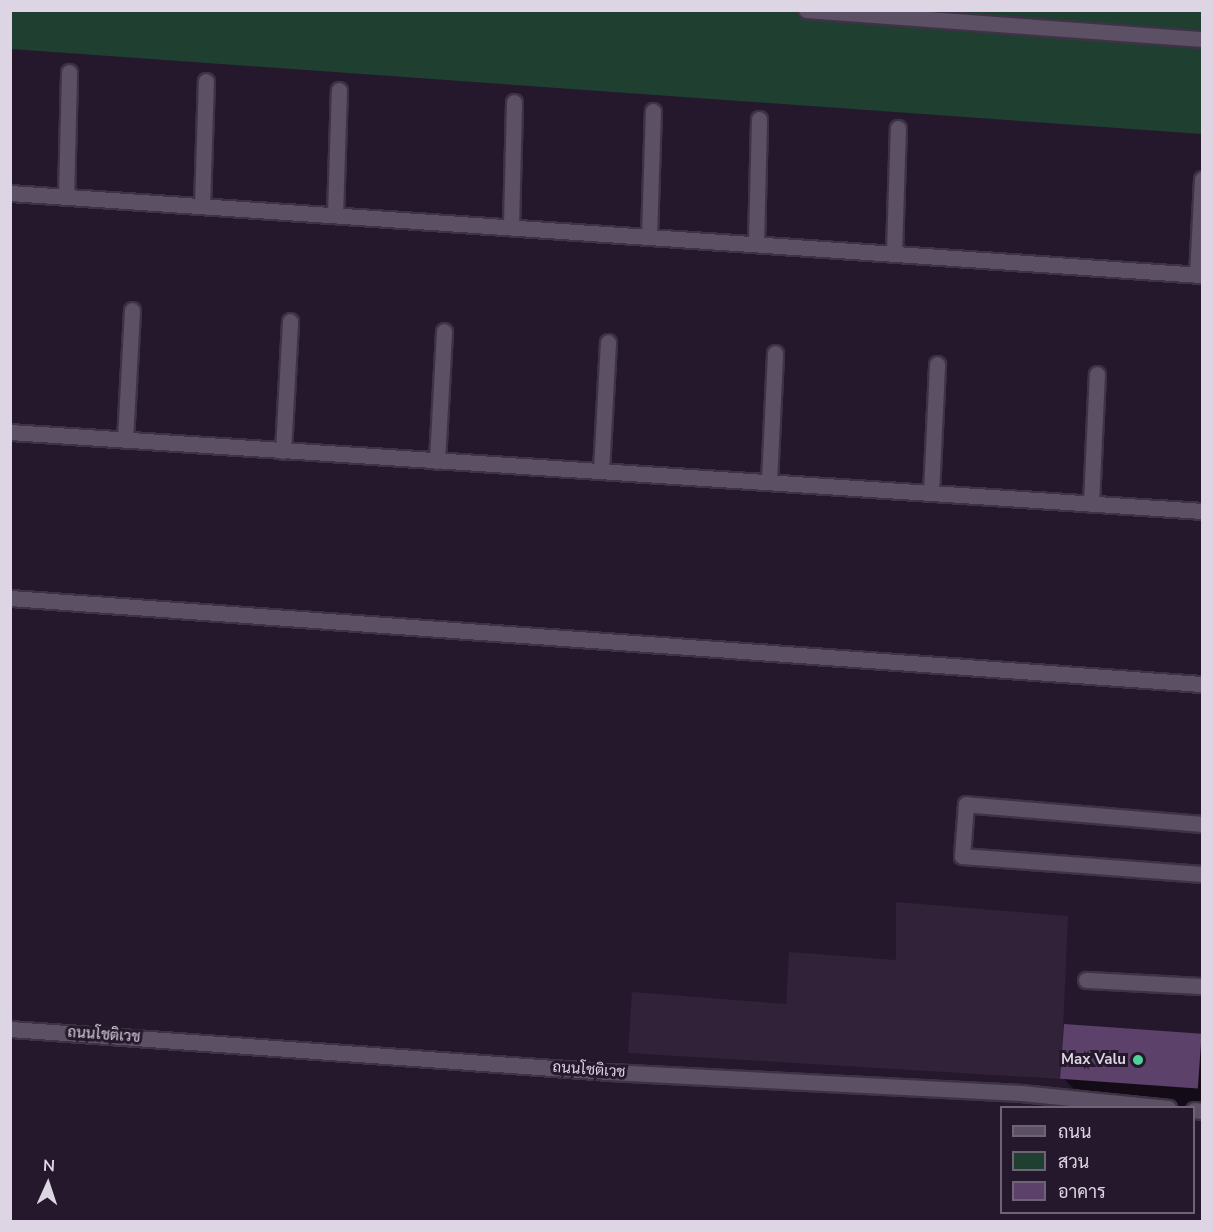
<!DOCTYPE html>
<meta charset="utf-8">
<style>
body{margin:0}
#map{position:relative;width:1213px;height:1232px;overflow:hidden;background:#25182c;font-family:"Nunito Sans",Sarabun,sans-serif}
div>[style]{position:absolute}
.built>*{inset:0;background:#312139}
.green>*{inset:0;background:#1f4030}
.shadow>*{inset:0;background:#0007}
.building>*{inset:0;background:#5c416b;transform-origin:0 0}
.roads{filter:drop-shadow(2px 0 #3f3246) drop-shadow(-2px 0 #3f3246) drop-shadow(0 2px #3f3246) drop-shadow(0 -2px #3f3246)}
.service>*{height:15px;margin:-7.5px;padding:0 7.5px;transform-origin:7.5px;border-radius:7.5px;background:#5c5164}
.minor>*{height:15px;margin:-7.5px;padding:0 7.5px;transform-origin:7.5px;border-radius:7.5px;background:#5c5164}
.dots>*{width:16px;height:16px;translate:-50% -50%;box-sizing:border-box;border:3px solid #25182c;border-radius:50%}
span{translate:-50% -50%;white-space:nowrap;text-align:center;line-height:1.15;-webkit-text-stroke:6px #25182c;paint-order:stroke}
.street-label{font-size:15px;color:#ddd5e3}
.poi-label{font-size:15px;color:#ddd5e3;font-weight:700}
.right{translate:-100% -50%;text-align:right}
.frame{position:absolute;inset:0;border:12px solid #ddd5e3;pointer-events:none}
.legend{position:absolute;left:1000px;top:1106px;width:195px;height:108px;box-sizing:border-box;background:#25182c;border:2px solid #6f6475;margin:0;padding:8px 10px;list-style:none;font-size:18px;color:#ddd5e3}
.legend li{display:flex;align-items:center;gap:12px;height:30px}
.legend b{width:30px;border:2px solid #6f6475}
.north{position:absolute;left:18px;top:1154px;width:60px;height:60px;-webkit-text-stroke:4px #25182c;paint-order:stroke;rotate:3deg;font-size:16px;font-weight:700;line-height:24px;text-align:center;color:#ddd5e3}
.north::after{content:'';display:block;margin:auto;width:21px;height:27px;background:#ddd5e3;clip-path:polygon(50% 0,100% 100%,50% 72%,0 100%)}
</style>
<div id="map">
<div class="built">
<i style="clip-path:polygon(896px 902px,1068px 916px,1061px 1079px,628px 1053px,632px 992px,786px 1004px,789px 952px,896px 960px)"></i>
</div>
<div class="green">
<i style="clip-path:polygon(10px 11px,1202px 11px,1202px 134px,11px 49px)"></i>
</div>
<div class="shadow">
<i style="clip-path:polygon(1065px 1026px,1202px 1035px,1202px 1111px,1083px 1098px,1063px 1078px)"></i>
</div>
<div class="building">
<i style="left:1064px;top:1024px;width:138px;height:55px;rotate:4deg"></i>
</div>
<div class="roads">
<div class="service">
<i style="left:1202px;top:824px;width:237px;rotate:-175.2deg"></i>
<i style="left:966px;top:804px;width:52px;rotate:94.4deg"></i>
<i style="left:962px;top:856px;width:241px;rotate:4.3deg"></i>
<i style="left:1086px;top:980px;width:116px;rotate:3deg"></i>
</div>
<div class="minor">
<i style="left:806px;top:10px;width:397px;rotate:4.2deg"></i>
<i style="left:10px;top:193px;width:1195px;rotate:3.94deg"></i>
<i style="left:66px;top:197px;width:125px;rotate:-88.6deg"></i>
<i style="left:202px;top:205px;width:124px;rotate:-88.2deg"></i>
<i style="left:335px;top:215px;width:125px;rotate:-88.2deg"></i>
<i style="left:511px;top:226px;width:124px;rotate:-88.6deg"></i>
<i style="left:649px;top:236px;width:125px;rotate:-88.2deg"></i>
<i style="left:756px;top:243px;width:124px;rotate:-88.6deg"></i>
<i style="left:894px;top:252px;width:124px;rotate:-88.2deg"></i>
<i style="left:1197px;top:275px;width:96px;rotate:-87deg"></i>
<i style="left:10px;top:432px;width:1195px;rotate:3.79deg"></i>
<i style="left:125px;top:440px;width:130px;rotate:-86.9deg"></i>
<i style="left:283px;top:451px;width:130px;rotate:-86.9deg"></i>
<i style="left:437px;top:461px;width:130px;rotate:-86.9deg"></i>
<i style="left:601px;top:471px;width:129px;rotate:-86.9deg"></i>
<i style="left:769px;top:482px;width:129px;rotate:-87.3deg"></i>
<i style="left:931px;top:493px;width:129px;rotate:-87.3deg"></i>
<i style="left:1091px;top:504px;width:130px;rotate:-87.4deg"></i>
<i style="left:10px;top:598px;width:1195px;rotate:4.13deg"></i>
<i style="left:10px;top:1029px;width:601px;rotate:4.11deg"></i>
<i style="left:609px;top:1072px;width:413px;rotate:2.9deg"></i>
<i style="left:1021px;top:1093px;width:148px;rotate:5.8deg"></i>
<i style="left:1194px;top:1110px;width:8px;rotate:7deg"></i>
</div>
</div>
<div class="dots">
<i style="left:1138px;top:1060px;background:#4dd39a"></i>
</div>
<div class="street-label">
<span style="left:104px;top:1035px;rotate:4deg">ถนนโชติเวช</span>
<span style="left:589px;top:1070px;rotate:4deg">ถนนโชติเวช</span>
</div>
<div class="poi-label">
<span class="right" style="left:1126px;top:1060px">Max Valu</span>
</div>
<div class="frame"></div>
<ul class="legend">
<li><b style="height:8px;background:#5c5164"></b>ถนน</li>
<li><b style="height:16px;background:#1f4030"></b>สวน</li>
<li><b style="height:16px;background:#5c416b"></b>อาคาร</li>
</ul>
<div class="north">N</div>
</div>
